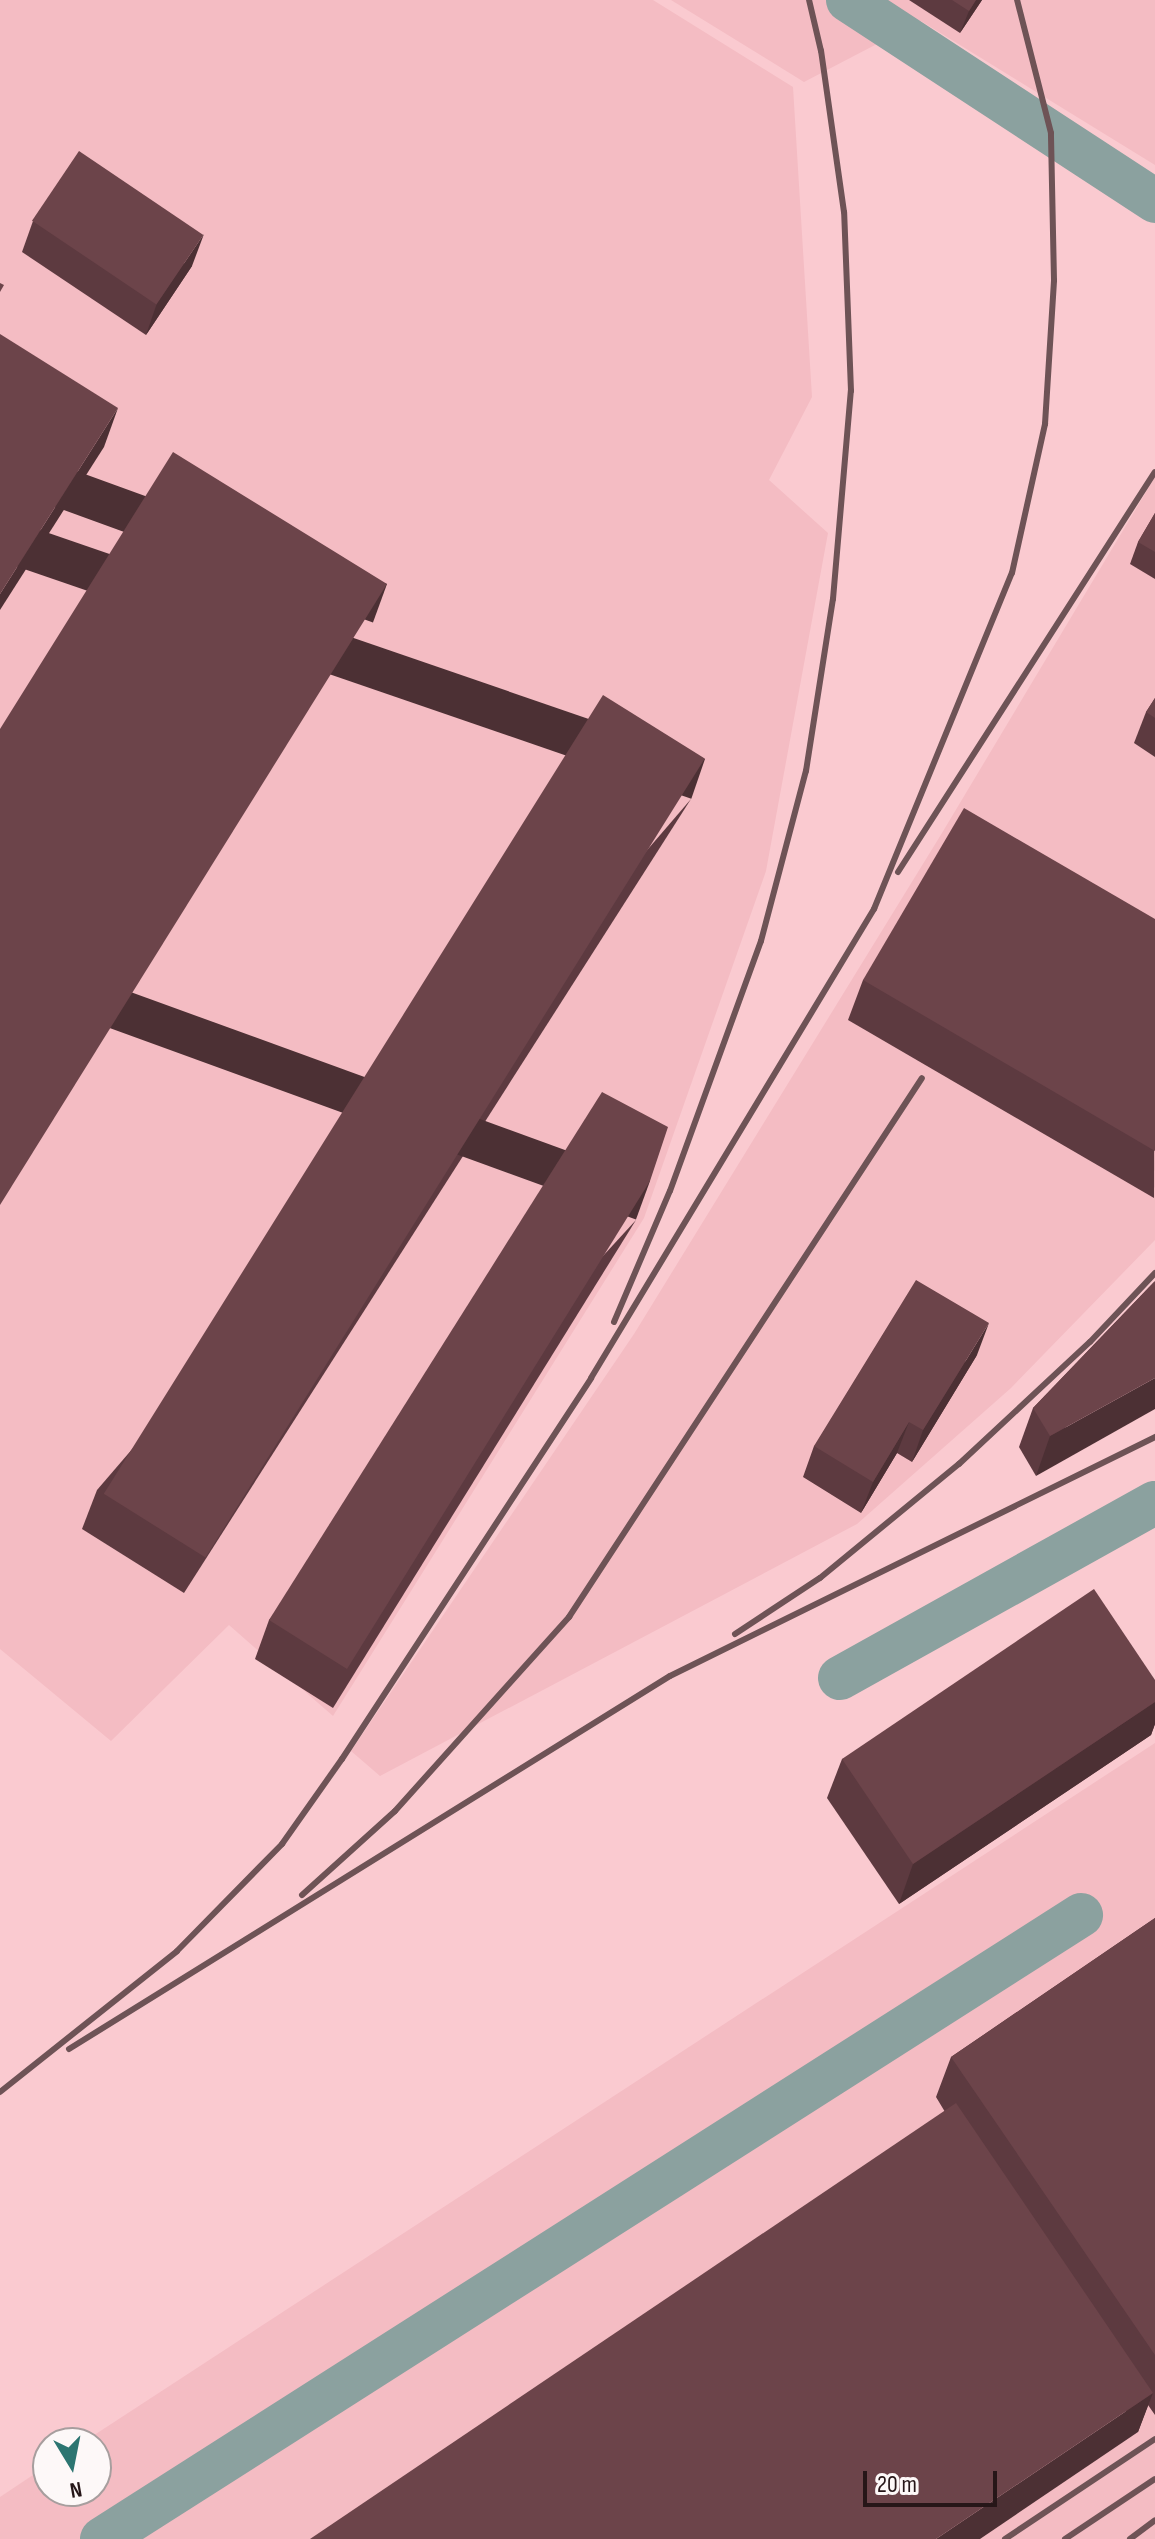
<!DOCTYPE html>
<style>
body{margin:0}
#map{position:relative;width:1155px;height:2539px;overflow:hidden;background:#facad0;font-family:"Sofia Sans Condensed",sans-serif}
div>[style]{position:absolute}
.built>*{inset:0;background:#f4bcc3}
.minor>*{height:44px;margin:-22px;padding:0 22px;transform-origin:22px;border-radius:22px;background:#8ba19f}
.rail>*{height:6px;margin:-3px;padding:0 3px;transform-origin:3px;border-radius:3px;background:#6e5356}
.wall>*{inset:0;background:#5d3a40}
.shaded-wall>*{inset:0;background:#4c3034;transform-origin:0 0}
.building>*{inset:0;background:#6c444a;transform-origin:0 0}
span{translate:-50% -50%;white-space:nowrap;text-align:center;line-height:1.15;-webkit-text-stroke:8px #fdf8f8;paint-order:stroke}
.north{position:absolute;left:32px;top:2427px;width:80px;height:80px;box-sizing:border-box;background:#fdf8f8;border:2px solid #a79e9e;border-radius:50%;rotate:170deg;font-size:22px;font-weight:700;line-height:32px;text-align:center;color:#261618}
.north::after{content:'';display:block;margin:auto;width:28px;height:36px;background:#2c7571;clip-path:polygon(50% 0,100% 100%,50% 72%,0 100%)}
.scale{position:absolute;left:863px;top:2471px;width:134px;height:36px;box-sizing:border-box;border:4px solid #261618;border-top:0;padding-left:10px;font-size:24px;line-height:28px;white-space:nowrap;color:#261618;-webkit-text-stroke:6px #fdf8f8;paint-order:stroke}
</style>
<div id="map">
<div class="built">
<i style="clip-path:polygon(0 0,653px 0,793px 87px,812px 397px,769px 480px,828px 533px,766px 871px,644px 1218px,333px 1716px,229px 1625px,111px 1741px,0 1649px)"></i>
<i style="clip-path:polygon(671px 0,1155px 0,1155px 165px,921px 21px,804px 82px)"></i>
<i style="clip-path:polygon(1155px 477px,1155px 1240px,1011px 1388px,857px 1524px,380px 1776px,351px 1751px,634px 1334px,942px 833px)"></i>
<i style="clip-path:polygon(1155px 1743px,1155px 2539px,0 2539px,0 2497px,48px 2465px,48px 2491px,96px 2491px,96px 2443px,82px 2443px)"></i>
</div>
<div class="minor">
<i style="left:848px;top:0;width:367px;rotate:33.2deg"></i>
<i style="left:840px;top:1678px;width:360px;rotate:-29.1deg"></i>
<i style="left:102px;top:2539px;width:1161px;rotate:-32.51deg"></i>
</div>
<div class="rail">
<i style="left:898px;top:872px;width:475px;rotate:-57.3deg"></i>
<i style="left:614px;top:1322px;width:142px;rotate:-66.9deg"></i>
<i style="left:670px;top:1191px;width:266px;rotate:-70deg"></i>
<i style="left:761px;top:941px;width:176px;rotate:-75.2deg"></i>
<i style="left:806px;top:771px;width:174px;rotate:-81.1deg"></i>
<i style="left:833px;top:599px;width:209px;rotate:-85.1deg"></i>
<i style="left:851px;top:391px;width:179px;rotate:-92.2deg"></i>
<i style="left:844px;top:212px;width:163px;rotate:-98.1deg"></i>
<i style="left:821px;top:51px;width:52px;rotate:-103.2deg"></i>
<i style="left:735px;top:1634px;width:102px;rotate:-33.4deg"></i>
<i style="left:820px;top:1578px;width:180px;rotate:-39.4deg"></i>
<i style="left:959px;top:1464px;width:179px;rotate:-43deg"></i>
<i style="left:1090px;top:1342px;width:95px;rotate:-46.7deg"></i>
<i style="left:302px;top:1895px;width:125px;rotate:-42.1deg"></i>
<i style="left:395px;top:1811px;width:261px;rotate:-48.1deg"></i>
<i style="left:569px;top:1617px;width:644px;rotate:-56.78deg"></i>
<i style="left:69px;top:2049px;width:707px;rotate:-31.83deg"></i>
<i style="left:670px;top:1676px;width:541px;rotate:-26.23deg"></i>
<i style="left:0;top:2092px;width:226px;rotate:-38.5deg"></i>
<i style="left:177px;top:1951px;width:150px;rotate:-45.5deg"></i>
<i style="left:282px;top:1844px;width:104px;rotate:-54.8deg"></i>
<i style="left:342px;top:1759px;width:455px;rotate:-56.8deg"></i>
<i style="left:591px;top:1378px;width:548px;rotate:-58.89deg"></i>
<i style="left:874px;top:909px;width:363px;rotate:-67.7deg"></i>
<i style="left:1012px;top:573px;width:153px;rotate:-77.5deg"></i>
<i style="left:1045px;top:424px;width:144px;rotate:-86.4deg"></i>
<i style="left:1054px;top:280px;width:147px;rotate:-91.2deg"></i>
<i style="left:1051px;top:133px;width:137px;rotate:-104.3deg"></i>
<i style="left:1005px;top:2539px;width:180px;rotate:-33.7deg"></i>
<i style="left:1065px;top:2539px;width:108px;rotate:-33.7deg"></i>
<i style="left:1130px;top:2539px;width:31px;rotate:-37deg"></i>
</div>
<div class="wall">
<i style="clip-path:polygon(909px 0,982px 0,960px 33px)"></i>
<i style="clip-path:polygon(33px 221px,192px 266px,146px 335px,22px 252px)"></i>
<i style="clip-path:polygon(1155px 513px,1155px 579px,1130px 564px,1138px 542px)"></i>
<i style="clip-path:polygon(1155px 698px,1155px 757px,1134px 743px,1146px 712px)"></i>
<i style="clip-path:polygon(691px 799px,184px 1593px,82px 1529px,97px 1490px)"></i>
<i style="clip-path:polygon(1155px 919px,1154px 1198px,848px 1020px,863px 980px)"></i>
<i style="clip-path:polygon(636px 1220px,333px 1708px,255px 1659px,269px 1620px)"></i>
<i style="clip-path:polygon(1155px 1281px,1036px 1476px,1019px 1447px,1033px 1408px)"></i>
<i style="clip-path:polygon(977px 1355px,912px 1462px,897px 1453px,861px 1513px,803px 1477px,814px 1446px)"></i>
<i style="clip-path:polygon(1155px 1680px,1155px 1724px,1151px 1735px,899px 1904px,827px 1798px,842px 1759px)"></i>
<i style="clip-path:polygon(1155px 1918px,1155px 2415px,1148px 2405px,1138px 2432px,936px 2097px,951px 2057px)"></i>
</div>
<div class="shaded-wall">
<i style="clip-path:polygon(976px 0,982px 0,960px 33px,969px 11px)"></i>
<i style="clip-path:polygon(204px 234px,192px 266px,146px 335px,157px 303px)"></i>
<i style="clip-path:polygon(118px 408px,104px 447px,0 610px,0 594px)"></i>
<i style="left:387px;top:584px;width:41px;height:732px;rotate:110deg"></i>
<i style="left:705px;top:759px;width:42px;height:943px;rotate:109deg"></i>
<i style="left:650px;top:1181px;width:41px;height:574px;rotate:110deg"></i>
<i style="clip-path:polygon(989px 1323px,977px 1355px,912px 1462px,923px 1430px)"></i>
<i style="clip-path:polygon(1155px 1378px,1155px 1409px,1036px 1476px,1050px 1436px)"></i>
<i style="clip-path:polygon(909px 1422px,897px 1453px,861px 1513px,873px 1482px)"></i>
<i style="clip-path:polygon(1155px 1702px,1155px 1724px,1151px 1735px,899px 1904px,913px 1864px)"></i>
<i style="clip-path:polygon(1153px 2393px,1138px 2432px,980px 2539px,936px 2539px)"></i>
</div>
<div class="building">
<i style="clip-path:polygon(952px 0,976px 0,969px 11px)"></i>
<i style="left:79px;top:151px;width:150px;height:84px;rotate:34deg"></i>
<i style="clip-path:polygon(0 283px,4px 285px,0 292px)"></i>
<i style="clip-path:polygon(0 334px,118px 408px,0 594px)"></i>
<i style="clip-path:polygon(173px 452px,387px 584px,0 1205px,0 729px)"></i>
<i style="clip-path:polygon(1155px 513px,1155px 552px,1138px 542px)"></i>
<i style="left:603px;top:695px;width:120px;height:942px;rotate:32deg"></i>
<i style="clip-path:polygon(1155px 698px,1155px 718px,1146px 712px)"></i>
<i style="clip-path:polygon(964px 808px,1155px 919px,1155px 1151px,863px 980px)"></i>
<i style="clip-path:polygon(602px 1092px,668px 1127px,650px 1181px,347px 1669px,269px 1620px)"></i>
<i style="clip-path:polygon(916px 1280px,989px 1323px,923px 1430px,909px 1422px,873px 1482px,814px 1446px)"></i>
<i style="clip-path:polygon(1155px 1281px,1155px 1378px,1050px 1436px,1033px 1408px)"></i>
<i style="clip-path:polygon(1094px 1589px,1155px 1680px,1155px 1702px,913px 1864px,842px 1759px)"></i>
<i style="clip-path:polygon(1155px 1918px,1155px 2355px,951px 2057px)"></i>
<i style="clip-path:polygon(956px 2103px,1153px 2393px,936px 2539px,310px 2539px)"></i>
</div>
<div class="north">N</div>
<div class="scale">20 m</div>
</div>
